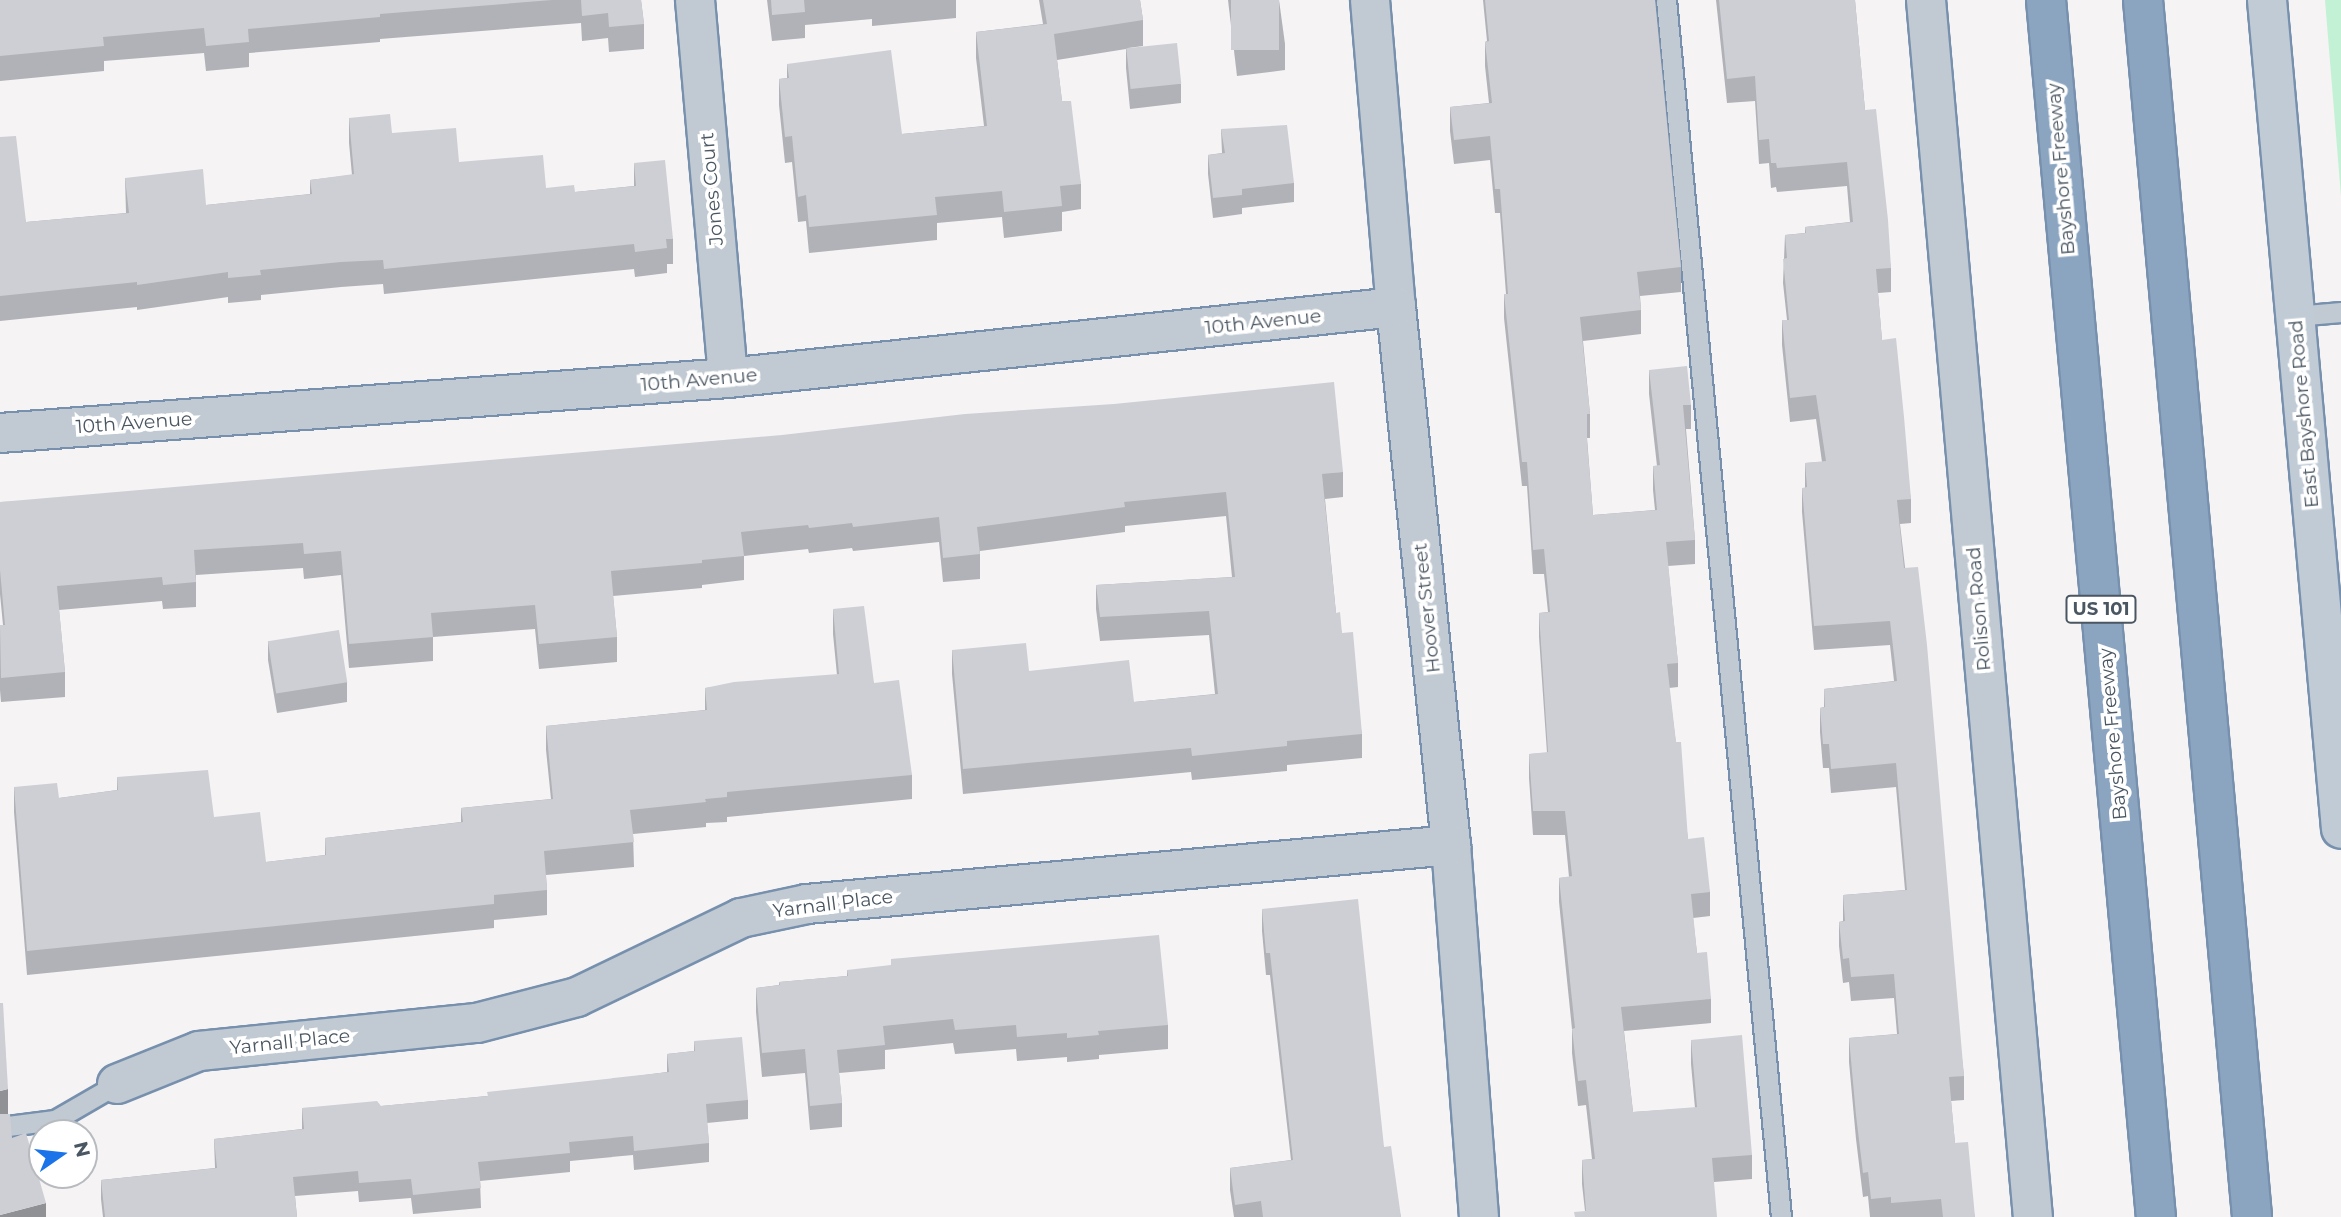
<!DOCTYPE html>
<style>
body{margin:0}
#map{position:relative;width:2341px;height:1217px;overflow:hidden;background:#f5f3f3;font-family:Montserrat,sans-serif}
div>[style]{position:absolute}
.green>*{inset:0;background:#c3f1d5}
.roads{filter:drop-shadow(2px 0 #7690ad) drop-shadow(-2px 0 #7690ad) drop-shadow(0 2px #7690ad) drop-shadow(0 -2px #7690ad)}
.lane>*{height:19px;margin:-9.5px;padding:0 9.5px;transform-origin:9.5px;border-radius:9.5px;background:#c1cad2}
.street>*{height:38px;margin:-19px;padding:0 19px;transform-origin:19px;border-radius:19px;background:#c1cad2}
.secondary>*{height:38px;margin:-19px;padding:0 19px;transform-origin:19px;border-radius:19px;background:#c1cbd6}
.highway>*{height:38px;margin:-19px;padding:0 19px;transform-origin:19px;border-radius:19px;background:#8ba5c1}
.wall>*{inset:0;background:#b0b2b7}
.shaded-wall>*{inset:0;background:#909195}
.building>*{inset:0;background:#cdcfd5;transform-origin:0 0}
span{translate:-50% -50%;white-space:nowrap;text-align:center;line-height:1.15;-webkit-text-stroke:7px #fff;paint-order:stroke}
.shield-label span{padding:2px 5px;background:#fff;border:2px solid;border-radius:5px;-webkit-text-stroke-width:0}
.shield-label{font-size:18px;color:#4a5661;font-weight:700}
.street-label{font-size:19px;color:#4a5661}
.north{position:absolute;left:28px;top:1119px;width:70px;height:70px;box-sizing:border-box;background:#fff;border:2px solid #b7bbc0;border-radius:50%;rotate:76deg;font-size:19px;font-weight:700;line-height:28px;text-align:center;color:#4a5661}
.north::after{content:'';display:block;margin:auto;width:24px;height:32px;background:#1a73e8;clip-path:polygon(50% 0,100% 100%,50% 72%,0 100%)}
</style>
<div id="map">
<div class="green">
<i style="clip-path:polygon(2325px 0,2341px 0,2341px 196px)"></i>
</div>
<div class="roads">
<div class="lane">
<i style="left:1666px;top:0;width:1222px;rotate:84.6deg"></i>
<i style="left:2295px;top:316px;width:46px;rotate:-5deg"></i>
<i style="left:0;top:1127px;width:55px;rotate:-7.3deg"></i>
<i style="left:55px;top:1120px;width:72px;rotate:-30.1deg"></i>
</div>
<div class="street">
<i style="left:695px;top:0;width:379px;rotate:85deg"></i>
<i style="left:1370px;top:0;width:308px;rotate:85.2deg"></i>
<i style="left:1396px;top:307px;width:541px;rotate:84.16deg"></i>
<i style="left:1451px;top:845px;width:373px;rotate:85.7deg"></i>
<i style="left:1926px;top:0;width:1222px;rotate:84.98deg"></i>
<i style="left:0;top:433px;width:730px;rotate:-4.32deg"></i>
<i style="left:728px;top:378px;width:672px;rotate:-6.07deg"></i>
<i style="left:117px;top:1084px;width:88px;rotate:-21.9deg"></i>
<i style="left:199px;top:1051px;width:279px;rotate:-5.8deg"></i>
<i style="left:477px;top:1023px;width:103px;rotate:-14.6deg"></i>
<i style="left:577px;top:997px;width:182px;rotate:-25.7deg"></i>
<i style="left:741px;top:918px;width:67px;rotate:-12deg"></i>
<i style="left:807px;top:904px;width:647px;rotate:-5.23deg"></i>
</div>
<div class="secondary">
<i style="left:2267px;top:0;width:832px;rotate:84.9deg"></i>
</div>
<div class="highway">
<i style="left:2046px;top:0;width:1222px;rotate:84.84deg"></i>
<i style="left:2143px;top:0;width:1222px;rotate:84.88deg"></i>
</div>
</div>
<div class="wall">
<i style="clip-path:polygon(0 0,641px 0,644px 24px,644px 49px,609px 52px,608px 38px,582px 41px,581px 23px,380px 39px,380px 42px,249px 53px,249px 67px,206px 71px,204px 53px,104px 61px,104px 71px,0 81px)"></i>
<i style="clip-path:polygon(767px 0,956px 0,956px 18px,872px 26px,872px 19px,805px 25px,805px 38px,772px 41px)"></i>
<i style="clip-path:polygon(1039px 0,1140px 0,1143px 20px,1143px 46px,1128px 48px,1181px 84px,1181px 103px,1130px 109px,1126px 68px,1126px 49px,1057px 60px,1062px 101px,1081px 184px,1081px 209px,1062px 212px,1062px 231px,1004px 238px,1002px 217px,937px 223px,937px 240px,809px 253px,806px 221px,798px 222px,792px 162px,785px 163px,779px 105px,779px 79px,787px 78px,787px 64px,902px 134px,984px 126px,976px 58px,976px 32px,1043px 24px)"></i>
<i style="clip-path:polygon(1228px 0,1279px 0,1285px 44px,1285px 70px,1237px 76px)"></i>
<i style="clip-path:polygon(1483px 0,1655px 0,1681px 267px,1681px 292px,1640px 296px,1641px 310px,1641px 334px,1583px 341px,1590px 414px,1590px 438px,1587px 438px,1593px 515px,1655px 510px,1653px 490px,1653px 466px,1657px 466px,1649px 394px,1649px 370px,1691px 405px,1691px 429px,1686px 429px,1695px 540px,1695px 564px,1668px 566px,1678px 663px,1678px 687px,1669px 688px,1688px 839px,1710px 892px,1710px 916px,1693px 918px,1697px 953px,1711px 999px,1711px 1023px,1624px 1031px,1633px 1112px,1695px 1108px,1691px 1064px,1691px 1040px,1752px 1155px,1752px 1179px,1714px 1182px,1585px 1211px,1582px 1184px,1582px 1160px,1592px 1159px,1586px 1105px,1578px 1106px,1572px 1053px,1572px 1029px,1559px 902px,1559px 878px,1569px 877px,1565px 835px,1533px 835px,1529px 778px,1529px 754px,1547px 753px,1539px 637px,1539px 613px,1548px 612px,1544px 574px,1533px 574px,1527px 486px,1522px 486px,1504px 318px,1504px 294px,1506px 294px,1500px 213px,1495px 213px,1490px 160px,1454px 164px,1450px 131px,1450px 107px,1489px 103px,1485px 66px,1485px 42px,1487px 41px)"></i>
<i style="clip-path:polygon(1716px 0,1855px 0,1865px 110px,1891px 268px,1891px 292px,1878px 293px,1882px 340px,1911px 499px,1911px 523px,1900px 524px,1964px 1076px,1964px 1100px,1951px 1101px,1955px 1143px,1975px 1217px,1870px 1217px,1868px 1196px,1863px 1197px,1856px 1139px,1849px 1062px,1849px 1038px,1897px 1034px,1894px 998px,1851px 1001px,1849px 982px,1843px 983px,1839px 946px,1839px 922px,1843px 921px,1843px 895px,1905px 890px,1896px 787px,1831px 793px,1829px 768px,1823px 768px,1820px 732px,1820px 708px,1824px 707px,1824px 689px,1894px 681px,1890px 645px,1814px 650px,1802px 512px,1802px 488px,1805px 488px,1805px 463px,1822px 462px,1816px 419px,1790px 422px,1782px 345px,1782px 320px,1787px 320px,1783px 283px,1785px 235px,1805px 233px,1805px 227px,1850px 222px,1847px 186px,1777px 192px,1776px 187px,1771px 188px,1769px 163px,1759px 164px,1755px 101px,1727px 103px)"></i>
<i style="clip-path:polygon(349px 118px,392px 133px,459px 162px,546px 188px,575px 192px,634px 186px,634px 163px,673px 239px,673px 264px,667px 264px,667px 273px,635px 277px,634px 269px,384px 294px,383px 284px,341px 287px,261px 295px,261px 300px,228px 303px,228px 297px,137px 310px,137px 307px,0 321px,0 137px,26px 222px,126px 213px,125px 178px,206px 205px,310px 194px,310px 180px,352px 175px,349px 143px)"></i>
<i style="clip-path:polygon(1221px 129px,1294px 183px,1294px 202px,1242px 208px,1242px 214px,1213px 218px,1208px 174px,1208px 155px,1222px 153px)"></i>
<i style="clip-path:polygon(1343px 472px,1343px 497px,1325px 499px,1336px 613px,1342px 633px,1362px 734px,1362px 758px,1287px 765px,1287px 771px,1192px 780px,1191px 772px,963px 794px,952px 674px,952px 650px,1029px 671px,1134px 702px,1215px 694px,1209px 635px,1100px 641px,1096px 609px,1096px 585px,1232px 577px,1226px 516px,1125px 526px,1125px 532px,980px 551px,980px 579px,943px 582px,939px 542px,853px 551px,852px 548px,809px 553px,808px 549px,744px 556px,744px 580px,702px 585px,702px 588px,613px 596px,617px 637px,617px 662px,539px 669px,535px 629px,433px 637px,433px 661px,349px 668px,341px 575px,304px 579px,303px 568px,196px 575px,196px 607px,163px 609px,162px 601px,59px 610px,65px 672px,65px 697px,1px 702px,0 690px,0 625px,3px 625px,0 594px,0 502px)"></i>
<i style="clip-path:polygon(833px 609px,874px 683px,912px 775px,912px 799px,727px 817px,727px 822px,706px 823px,706px 827px,633px 834px,634px 867px,546px 875px,547px 890px,547px 915px,494px 920px,494px 928px,27px 975px,14px 812px,14px 787px,59px 798px,117px 790px,117px 777px,214px 817px,266px 862px,325px 855px,325px 838px,461px 822px,461px 808px,551px 799px,546px 750px,546px 726px,705px 710px,705px 688px,837px 675px,833px 634px)"></i>
<i style="clip-path:polygon(268px 641px,347px 682px,347px 702px,277px 713px,268px 660px)"></i>
<i style="clip-path:polygon(1262px 909px,1384px 1147px,1401px 1217px,1234px 1217px,1230px 1190px,1230px 1168px,1291px 1160px,1270px 975px,1266px 975px,1262px 931px)"></i>
<i style="clip-path:polygon(847px 970px,1168px 1025px,1168px 1049px,1099px 1055px,1099px 1059px,1067px 1062px,1067px 1057px,1017px 1061px,1016px 1049px,955px 1054px,953px 1043px,885px 1050px,885px 1069px,839px 1073px,842px 1103px,842px 1127px,810px 1130px,805px 1073px,762px 1077px,756px 1012px,756px 988px,779px 985px,779px 982px,847px 976px)"></i>
<i style="clip-path:polygon(694px 1041px,748px 1100px,748px 1119px,707px 1123px,709px 1143px,709px 1162px,634px 1170px,633px 1155px,570px 1161px,570px 1172px,480px 1181px,481px 1208px,413px 1214px,411px 1198px,359px 1202px,358px 1191px,295px 1196px,297px 1217px,103px 1217px,101px 1199px,101px 1180px,215px 1168px,214px 1139px,302px 1129px,302px 1108px,381px 1106px,487px 1096px,667px 1072px,667px 1054px,694px 1051px)"></i>
</div>
<div class="shaded-wall">
<i style="clip-path:polygon(8px 1089px,8px 1114px,0 1116px,0 1091px)"></i>
<i style="clip-path:polygon(46px 1203px,46px 1217px,0 1217px,0 1215px)"></i>
</div>
<div class="building">
<i style="clip-path:polygon(0 0,552px 0,380px 14px,380px 17px,248px 29px,249px 42px,206px 46px,204px 28px,103px 37px,104px 46px,0 56px)"></i>
<i style="clip-path:polygon(581px 0,641px 0,644px 24px,609px 27px,608px 13px,582px 16px)"></i>
<i style="clip-path:polygon(771px 0,804px 0,805px 12px,772px 15px)"></i>
<i style="clip-path:polygon(1043px 0,1140px 0,1143px 20px,1054px 34px,1062px 101px,1071px 101px,1081px 184px,1060px 186px,1062px 206px,1004px 212px,1002px 191px,935px 197px,937px 215px,809px 227px,806px 195px,798px 197px,792px 136px,785px 137px,779px 79px,789px 78px,787px 64px,891px 50px,902px 134px,987px 126px,976px 32px,1047px 24px)"></i>
<i style="left:1231px;top:0;width:48px;height:50px"></i>
<i style="clip-path:polygon(1485px 0,1655px 0,1681px 267px,1637px 272px,1641px 310px,1580px 317px,1590px 414px,1587px 414px,1587px 441px,1593px 515px,1657px 510px,1653px 466px,1660px 465px,1649px 370px,1687px 366px,1691px 405px,1683px 405px,1695px 540px,1666px 542px,1678px 663px,1667px 664px,1676px 742px,1681px 742px,1688px 839px,1704px 837px,1710px 892px,1691px 894px,1697px 953px,1707px 952px,1711px 999px,1621px 1007px,1633px 1112px,1697px 1107px,1691px 1040px,1742px 1035px,1752px 1155px,1712px 1158px,1717px 1217px,1575px 1217px,1574px 1212px,1586px 1211px,1582px 1160px,1595px 1159px,1586px 1080px,1578px 1081px,1572px 1029px,1575px 1028px,1559px 878px,1572px 876px,1565px 811px,1533px 811px,1529px 754px,1548px 752px,1539px 613px,1550px 612px,1544px 549px,1533px 550px,1527px 462px,1522px 462px,1504px 294px,1508px 294px,1500px 189px,1495px 189px,1490px 136px,1454px 140px,1450px 107px,1492px 103px,1485px 42px,1489px 41px)"></i>
<i style="clip-path:polygon(1719px 0,1855px 0,1865px 110px,1876px 109px,1888px 220px,1891px 268px,1876px 269px,1882px 340px,1896px 338px,1904px 417px,1911px 499px,1897px 500px,1904px 568px,1918px 567px,1927px 645px,1964px 1076px,1949px 1077px,1955px 1143px,1968px 1142px,1975px 1217px,1943px 1217px,1941px 1199px,1891px 1203px,1891px 1197px,1871px 1199px,1868px 1172px,1863px 1173px,1856px 1115px,1849px 1038px,1899px 1034px,1894px 974px,1851px 977px,1849px 958px,1843px 959px,1839px 922px,1845px 921px,1843px 895px,1907px 890px,1896px 763px,1831px 769px,1829px 744px,1823px 744px,1820px 708px,1825px 707px,1824px 689px,1897px 681px,1890px 621px,1814px 626px,1802px 488px,1807px 487px,1805px 463px,1826px 461px,1816px 395px,1790px 398px,1782px 320px,1789px 320px,1783px 259px,1787px 258px,1785px 235px,1806px 233px,1805px 227px,1853px 222px,1847px 162px,1777px 168px,1776px 163px,1771px 163px,1769px 139px,1759px 140px,1755px 76px,1727px 79px)"></i>
<i style="left:1177px;top:43px;width:41px;height:51px;rotate:84deg"></i>
<i style="clip-path:polygon(390px 114px,392px 133px,456px 128px,459px 162px,543px 155px,546px 188px,574px 185px,575px 192px,636px 186px,634px 163px,665px 160px,673px 239px,666px 239px,667px 248px,635px 252px,634px 244px,384px 269px,383px 260px,341px 262px,260px 270px,261px 275px,228px 278px,228px 272px,137px 285px,137px 282px,0 296px,0 137px,16px 136px,26px 222px,129px 213px,125px 178px,203px 169px,206px 205px,312px 194px,310px 180px,354px 174px,349px 118px)"></i>
<i style="clip-path:polygon(1287px 125px,1294px 183px,1242px 189px,1242px 195px,1213px 198px,1208px 155px,1225px 153px,1221px 129px)"></i>
<i style="clip-path:polygon(1334px 382px,1343px 472px,1322px 474px,1336px 613px,1340px 612px,1342px 633px,1353px 632px,1362px 734px,1287px 741px,1287px 746px,1192px 756px,1191px 748px,963px 769px,952px 650px,1026px 643px,1029px 671px,1129px 660px,1134px 702px,1218px 694px,1209px 611px,1100px 617px,1096px 585px,1235px 577px,1226px 492px,1124px 502px,1125px 507px,977px 527px,980px 554px,943px 558px,939px 517px,853px 527px,852px 523px,809px 528px,808px 525px,741px 532px,744px 556px,702px 560px,702px 563px,611px 571px,617px 637px,539px 644px,535px 605px,431px 613px,433px 637px,349px 644px,341px 551px,304px 554px,303px 543px,194px 550px,196px 582px,163px 585px,162px 577px,57px 586px,65px 672px,1px 678px,0 625px,5px 625px,0 570px,0 502px,782px 435px,965px 414px,1114px 404px)"></i>
<i style="clip-path:polygon(864px 606px,874px 683px,899px 680px,912px 775px,727px 792px,727px 797px,705px 799px,706px 802px,630px 810px,634px 842px,544px 851px,547px 890px,494px 895px,494px 904px,27px 951px,14px 787px,57px 783px,59px 798px,118px 790px,117px 777px,208px 770px,214px 817px,260px 812px,266px 862px,326px 855px,325px 838px,463px 822px,461px 808px,553px 799px,546px 726px,707px 710px,705px 688px,734px 682px,839px 674px,833px 609px)"></i>
<i style="left:339px;top:630px;width:53px;height:72px;rotate:81deg"></i>
<i style="clip-path:polygon(1358px 899px,1384px 1147px,1391px 1146px,1401px 1217px,1263px 1217px,1261px 1201px,1235px 1205px,1230px 1168px,1293px 1160px,1270px 953px,1266px 953px,1262px 909px)"></i>
<i style="clip-path:polygon(1159px 935px,1168px 1025px,1098px 1031px,1099px 1035px,1067px 1038px,1067px 1033px,1017px 1037px,1016px 1025px,955px 1030px,953px 1019px,883px 1026px,885px 1045px,837px 1050px,842px 1103px,810px 1106px,805px 1049px,762px 1053px,756px 988px,780px 985px,779px 982px,848px 976px,847px 970px,891px 965px,891px 959px)"></i>
<i style="clip-path:polygon(0 1003px,3px 1003px,8px 1089px,0 1091px)"></i>
<i style="clip-path:polygon(742px 1037px,748px 1100px,706px 1104px,709px 1143px,634px 1151px,633px 1136px,569px 1142px,570px 1153px,478px 1162px,481px 1188px,413px 1195px,411px 1179px,359px 1183px,358px 1171px,293px 1177px,297px 1217px,105px 1217px,101px 1180px,217px 1168px,214px 1139px,304px 1129px,302px 1108px,377px 1101px,381px 1106px,488px 1096px,487px 1092px,669px 1072px,667px 1054px,695px 1051px,694px 1041px)"></i>
<i style="clip-path:polygon(0 1114px,10px 1114px,12px 1138px,26px 1133px,46px 1203px,0 1215px)"></i>
</div>
<div class="shield-label">
<span style="left:2101px;top:609px">US 101</span>
</div>
<div class="street-label">
<span style="left:2061px;top:169px;rotate:-95deg">Bayshore Freeway</span>
<span style="left:712px;top:189px;rotate:-95deg">Jones Court</span>
<span style="left:1263px;top:322px;rotate:-6deg">10th Avenue</span>
<span style="left:699px;top:380px;rotate:-5deg">10th Avenue</span>
<span style="left:2304px;top:414px;rotate:-95deg">East Bayshore Road</span>
<span style="left:134px;top:423px;rotate:-4deg">10th Avenue</span>
<span style="left:1427px;top:608px;rotate:-96deg">Hoover Street</span>
<span style="left:1979px;top:609px;rotate:-95deg">Rolison Road</span>
<span style="left:2113px;top:734px;rotate:-95deg">Bayshore Freeway</span>
<span style="left:833px;top:904px;rotate:-7deg">Yarnall Place</span>
<span style="left:290px;top:1042px;rotate:-6deg">Yarnall Place</span>
</div>
<div class="north">N</div>
</div>
